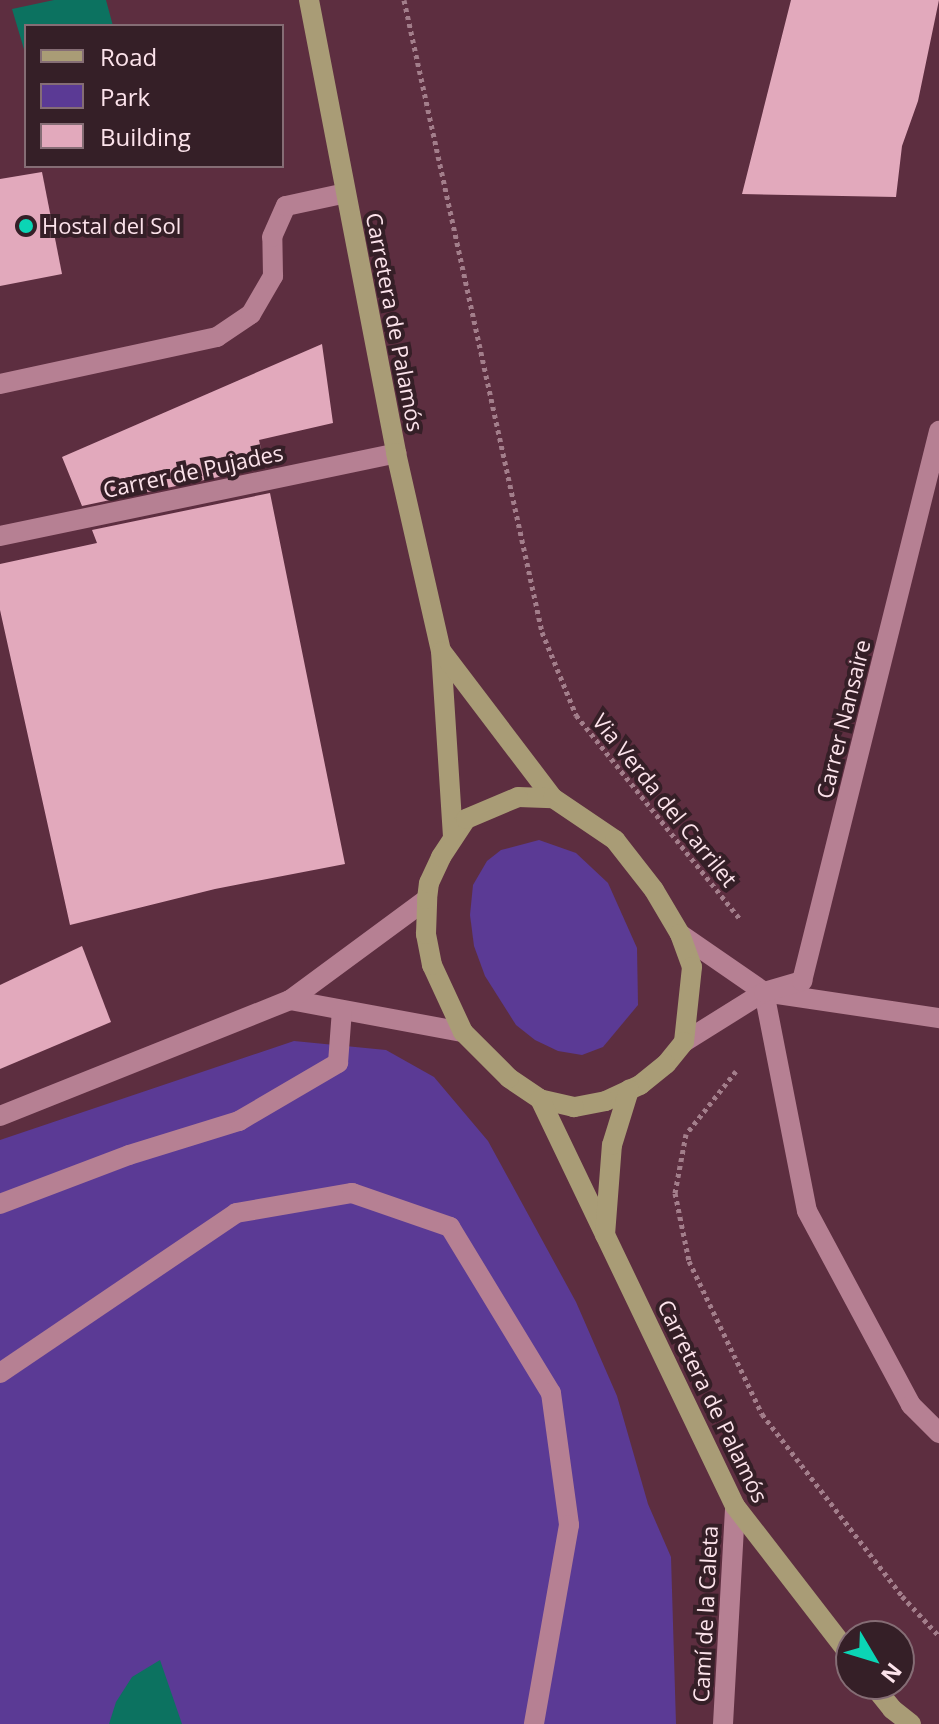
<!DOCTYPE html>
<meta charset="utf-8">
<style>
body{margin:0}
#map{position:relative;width:939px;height:1724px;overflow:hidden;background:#5d2e40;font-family:"Open Sans",sans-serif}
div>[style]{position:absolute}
.green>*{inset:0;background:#5b3a95}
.water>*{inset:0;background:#0c7260}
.building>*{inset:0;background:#e2a9bc}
.path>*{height:5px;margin-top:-2.5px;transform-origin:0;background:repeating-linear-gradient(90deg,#a37e8b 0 4px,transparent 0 8px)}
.minor>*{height:20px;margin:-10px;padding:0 10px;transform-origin:10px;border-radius:10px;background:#b68093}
.major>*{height:20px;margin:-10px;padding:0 10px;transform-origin:10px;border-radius:10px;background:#a99c76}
.dots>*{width:22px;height:22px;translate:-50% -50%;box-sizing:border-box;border:4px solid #351f27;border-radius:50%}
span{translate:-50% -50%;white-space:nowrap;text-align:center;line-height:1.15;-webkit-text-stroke:8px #351f27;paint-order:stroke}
.poi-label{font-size:22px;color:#fce3eb}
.left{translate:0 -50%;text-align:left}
.street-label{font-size:22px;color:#fce3eb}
.legend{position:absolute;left:24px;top:24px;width:260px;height:144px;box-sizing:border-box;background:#351f27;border:2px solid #856d75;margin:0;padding:10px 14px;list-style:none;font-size:24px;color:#fce3eb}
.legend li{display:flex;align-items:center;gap:16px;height:40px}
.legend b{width:40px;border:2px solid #856d75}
.north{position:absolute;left:835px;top:1620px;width:80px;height:80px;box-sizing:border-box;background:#351f27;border:2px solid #856d75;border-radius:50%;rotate:128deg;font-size:22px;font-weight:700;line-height:32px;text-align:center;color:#fce3eb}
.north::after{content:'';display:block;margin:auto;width:28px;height:36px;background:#0bd5b5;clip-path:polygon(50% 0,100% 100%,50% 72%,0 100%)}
</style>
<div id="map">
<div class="green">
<i style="clip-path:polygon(539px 840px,576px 853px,608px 883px,637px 948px,638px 1005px,603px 1047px,582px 1055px,558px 1051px,535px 1040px,516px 1025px,485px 976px,474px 946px,470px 915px,473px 885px,487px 861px,501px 850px)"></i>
<i style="clip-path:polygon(294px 1041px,386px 1050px,434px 1077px,488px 1141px,576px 1302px,617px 1396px,648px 1504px,671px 1557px,676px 1724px,0 1724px,0 1140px)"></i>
</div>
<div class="water">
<i style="clip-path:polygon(54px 0,106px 0,113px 26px,26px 26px,26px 56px,12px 9px)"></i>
<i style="clip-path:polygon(160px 1660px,182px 1724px,109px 1724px,116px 1702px,132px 1677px)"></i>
</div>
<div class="building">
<i style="clip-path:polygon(791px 0,939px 0,918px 101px,902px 146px,896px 197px,742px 194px)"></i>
<i style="clip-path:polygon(42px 172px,62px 274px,0 286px,0 179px)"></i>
<i style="clip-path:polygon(322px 344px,333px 423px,259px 440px,265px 467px,82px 506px,62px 457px)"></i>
<i style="clip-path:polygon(270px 493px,345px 864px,215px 889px,70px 925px,0 610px,0 564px,97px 543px,92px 530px)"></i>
<i style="clip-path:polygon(82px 946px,111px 1022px,0 1069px,0 985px)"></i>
</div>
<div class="path">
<i style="left:404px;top:0;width:647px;rotate:77.68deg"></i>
<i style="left:542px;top:632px;width:90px;rotate:67.7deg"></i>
<i style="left:576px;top:715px;width:263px;rotate:51.2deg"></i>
<i style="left:736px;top:1071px;width:80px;rotate:128.4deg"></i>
<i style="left:686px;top:1134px;width:60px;rotate:100.6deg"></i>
<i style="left:675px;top:1193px;width:69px;rotate:78.4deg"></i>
<i style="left:689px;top:1261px;width:170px;rotate:64.5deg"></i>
<i style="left:762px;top:1414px;width:230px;rotate:52.4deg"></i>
<i style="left:902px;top:1596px;width:54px;rotate:47.2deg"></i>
</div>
<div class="minor">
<i style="left:0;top:384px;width:222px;rotate:-12.2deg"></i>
<i style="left:217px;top:337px;width:41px;rotate:-34.1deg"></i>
<i style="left:251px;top:314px;width:44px;rotate:-59.9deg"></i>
<i style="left:273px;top:276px;width:39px;rotate:-91deg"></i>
<i style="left:272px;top:237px;width:34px;rotate:-66deg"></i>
<i style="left:286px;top:206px;width:61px;rotate:-12.2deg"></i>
<i style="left:0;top:536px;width:405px;rotate:-11.8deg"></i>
<i style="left:680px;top:934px;width:102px;rotate:34.6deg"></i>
<i style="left:764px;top:992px;width:177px;rotate:8.5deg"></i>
<i style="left:764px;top:992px;width:223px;rotate:78.9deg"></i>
<i style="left:807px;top:1211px;width:220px;rotate:61.8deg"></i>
<i style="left:911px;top:1405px;width:40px;rotate:45deg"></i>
<i style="left:290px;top:1000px;width:176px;rotate:10.5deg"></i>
<i style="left:684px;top:1042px;width:94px;rotate:-32deg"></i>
<i style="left:764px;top:992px;width:40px;rotate:-16deg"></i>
<i style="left:802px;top:981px;width:567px;rotate:-76.01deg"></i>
<i style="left:0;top:1116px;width:312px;rotate:-21.8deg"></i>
<i style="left:290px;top:1000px;width:170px;rotate:-36.4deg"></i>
<i style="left:0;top:1204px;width:138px;rotate:-20.8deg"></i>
<i style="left:129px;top:1155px;width:115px;rotate:-17.2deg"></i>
<i style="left:239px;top:1121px;width:115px;rotate:-30.4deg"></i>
<i style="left:338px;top:1063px;width:53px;rotate:-85.7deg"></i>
<i style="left:0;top:1373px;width:285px;rotate:-34.1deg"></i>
<i style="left:236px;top:1213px;width:118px;rotate:-9.8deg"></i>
<i style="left:352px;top:1193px;width:104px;rotate:19.1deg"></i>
<i style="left:450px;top:1227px;width:194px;rotate:58.7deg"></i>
<i style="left:551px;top:1393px;width:133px;rotate:82.2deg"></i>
<i style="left:569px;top:1525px;width:202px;rotate:100deg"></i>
<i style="left:723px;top:1724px;width:218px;rotate:-86.8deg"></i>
</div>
<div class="major">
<i style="left:309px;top:0;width:461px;rotate:79.1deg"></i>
<i style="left:396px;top:453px;width:203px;rotate:77.2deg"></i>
<i style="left:441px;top:651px;width:187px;rotate:86.3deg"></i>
<i style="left:442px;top:652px;width:183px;rotate:52.8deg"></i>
<i style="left:518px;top:797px;width:35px;rotate:2deg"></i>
<i style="left:553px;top:798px;width:75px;rotate:34.1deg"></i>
<i style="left:615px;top:840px;width:63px;rotate:52deg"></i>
<i style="left:654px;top:890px;width:51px;rotate:59.4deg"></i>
<i style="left:680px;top:934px;width:35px;rotate:70deg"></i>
<i style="left:692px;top:967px;width:75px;rotate:96.1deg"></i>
<i style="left:684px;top:1042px;width:28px;rotate:129deg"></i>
<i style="left:666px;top:1064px;width:33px;rotate:141deg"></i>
<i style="left:640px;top:1085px;width:38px;rotate:155deg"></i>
<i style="left:606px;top:1101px;width:33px;rotate:169deg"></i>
<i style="left:574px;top:1107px;width:35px;rotate:-167deg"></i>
<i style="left:540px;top:1099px;width:37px;rotate:-146deg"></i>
<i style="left:509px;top:1078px;width:65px;rotate:-135deg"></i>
<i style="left:463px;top:1032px;width:74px;rotate:-114.8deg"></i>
<i style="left:432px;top:965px;width:32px;rotate:-101deg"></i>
<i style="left:426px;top:934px;width:35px;rotate:-88deg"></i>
<i style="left:427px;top:899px;width:16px;rotate:-83deg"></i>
<i style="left:429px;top:883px;width:29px;rotate:-65deg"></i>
<i style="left:441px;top:857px;width:45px;rotate:-56.7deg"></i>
<i style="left:466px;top:819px;width:56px;rotate:-22.9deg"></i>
<i style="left:540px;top:1099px;width:451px;rotate:64.4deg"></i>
<i style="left:735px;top:1506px;width:190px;rotate:52.3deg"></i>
<i style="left:605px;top:1235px;width:90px;rotate:-85.6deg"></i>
<i style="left:612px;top:1145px;width:58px;rotate:-72.8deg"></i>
<i style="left:872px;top:1684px;width:32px;rotate:51deg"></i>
<i style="left:892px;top:1709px;width:24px;rotate:38deg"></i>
</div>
<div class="dots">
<i style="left:26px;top:226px;background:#0bd5b5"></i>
</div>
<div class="poi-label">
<span class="left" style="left:42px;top:226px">Hostal del Sol</span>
</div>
<div class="street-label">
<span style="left:395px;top:322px;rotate:79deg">Carretera de Palamós</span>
<span style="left:193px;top:471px;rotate:-12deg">Carrer de Pujades</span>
<span style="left:843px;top:719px;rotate:-76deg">Carrer Nansaire</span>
<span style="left:665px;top:800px;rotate:51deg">Via Verda del Carrilet</span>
<span style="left:713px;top:1401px;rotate:64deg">Carretera de Palamós</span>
<span style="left:705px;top:1614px;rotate:-87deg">Camí de la Caleta</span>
</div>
<ul class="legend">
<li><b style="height:10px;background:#a99c76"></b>Road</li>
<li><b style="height:22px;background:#5b3a95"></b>Park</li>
<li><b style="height:22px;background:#e2a9bc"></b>Building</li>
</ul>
<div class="north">N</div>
</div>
